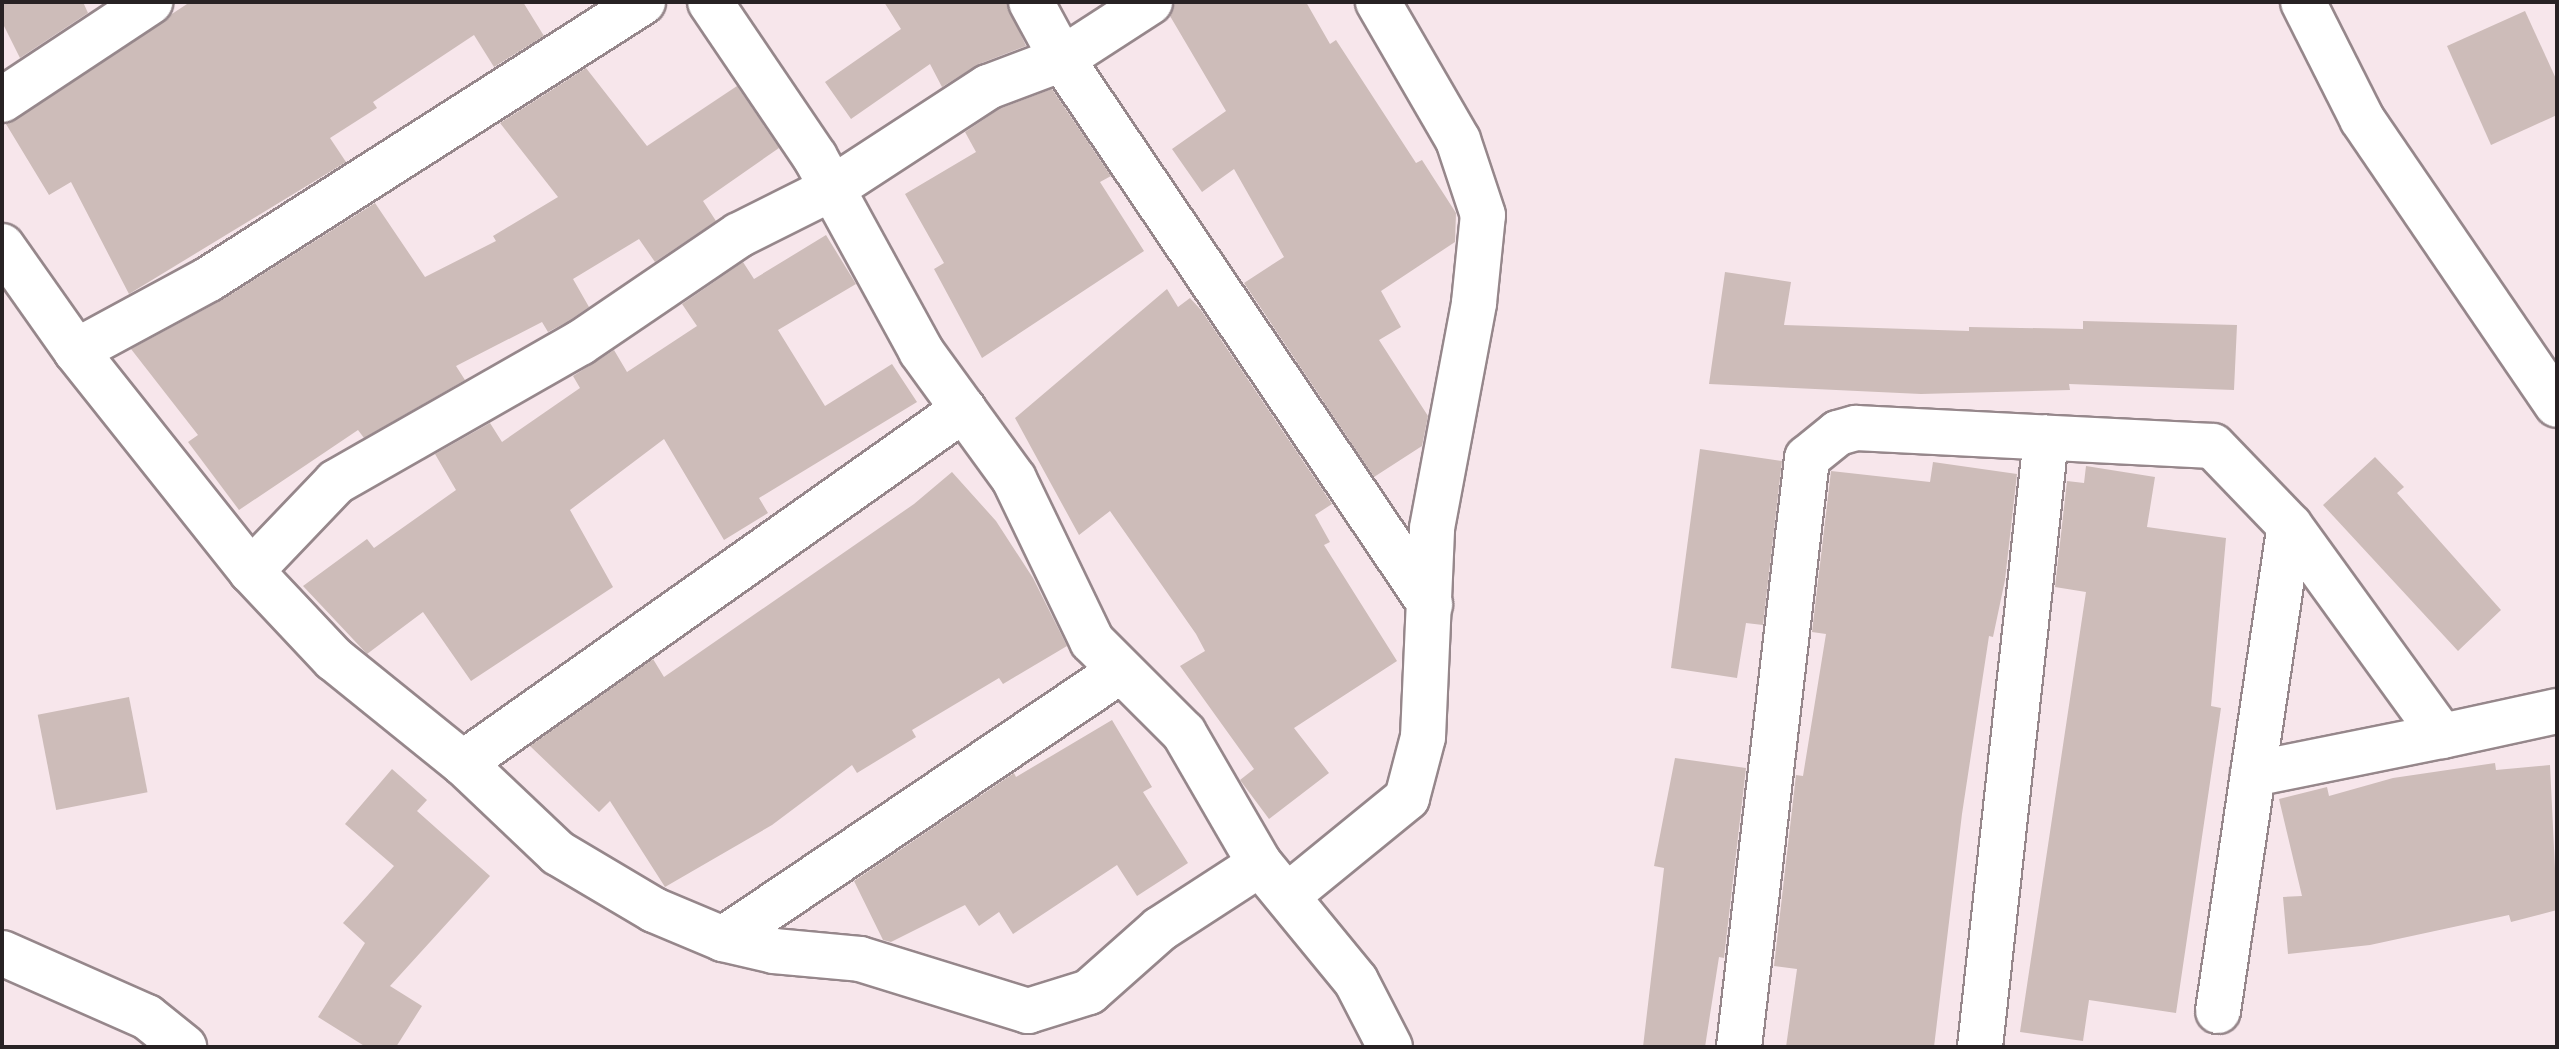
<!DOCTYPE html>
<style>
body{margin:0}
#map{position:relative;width:2559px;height:1049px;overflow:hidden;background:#f7e6eb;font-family:Overpass,sans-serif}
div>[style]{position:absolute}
.building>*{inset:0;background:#cdbcb9;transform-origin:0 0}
.roads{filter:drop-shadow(2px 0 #96878b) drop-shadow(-2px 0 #96878b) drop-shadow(0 2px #96878b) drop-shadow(0 -2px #96878b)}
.minor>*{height:44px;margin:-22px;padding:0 22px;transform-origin:22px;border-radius:22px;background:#fff}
.tertiary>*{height:44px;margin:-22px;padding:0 22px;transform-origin:22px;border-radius:22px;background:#fff}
span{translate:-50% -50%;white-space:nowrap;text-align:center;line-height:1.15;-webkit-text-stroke:7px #fdf6f8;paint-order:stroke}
.frame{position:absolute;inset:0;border:4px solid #282224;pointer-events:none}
</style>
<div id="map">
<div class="building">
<i style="clip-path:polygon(2px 2px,83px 2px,88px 13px,20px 58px,2px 22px)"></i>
<i style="clip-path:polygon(190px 2px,523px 2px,544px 36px,494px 67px,474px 35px,373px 102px,377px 108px,330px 138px,346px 162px,129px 294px,71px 182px,49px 195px,6px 124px)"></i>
<i style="clip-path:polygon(884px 2px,1006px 2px,1026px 46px,979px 64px,942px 87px,930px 64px,851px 119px,825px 82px,901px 29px)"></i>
<i style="clip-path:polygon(1175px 2px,1306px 2px,1330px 44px,1336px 40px,1416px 163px,1422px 160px,1456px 213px,1455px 242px,1381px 291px,1401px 327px,1379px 340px,1428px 416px,1422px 446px,1374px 477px,1244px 283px,1284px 257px,1234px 169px,1202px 192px,1172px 149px,1226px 111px,1170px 16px)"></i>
<i style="clip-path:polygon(2525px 11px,2557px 81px,2557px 115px,2491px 145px,2447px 46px)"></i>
<i style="clip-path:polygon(586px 68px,647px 146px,737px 86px,779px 148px,703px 201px,716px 221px,655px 262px,639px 239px,573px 279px,589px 307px,567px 322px,548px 332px,542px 322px,456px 366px,465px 380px,364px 438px,358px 430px,239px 510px,188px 442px,198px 435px,131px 349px,222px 300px,375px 203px,425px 277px,496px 241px,493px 236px,558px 197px,500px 123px)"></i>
<i style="clip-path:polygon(1052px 89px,1111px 176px,1100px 182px,1144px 251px,982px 358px,934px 269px,944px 263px,905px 194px,976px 152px,965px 132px,999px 109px)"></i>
<i style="clip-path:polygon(826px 235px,856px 284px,778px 330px,825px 406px,892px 364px,917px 402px,759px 498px,768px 513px,724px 540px,664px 439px,570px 510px,613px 587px,471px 681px,423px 612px,367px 654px,303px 586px,367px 539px,374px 548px,456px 490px,435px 454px,490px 423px,502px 442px,580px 388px,573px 376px,614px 350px,627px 372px,697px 326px,682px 304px,743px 262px,754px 279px)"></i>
<i style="clip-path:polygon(1725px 272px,1791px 282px,1784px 325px,1969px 331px,1969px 327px,2083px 329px,2083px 321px,2237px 325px,2234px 390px,2069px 384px,2070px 390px,1921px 394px,1709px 384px)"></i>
<i style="clip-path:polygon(1167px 289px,1178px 307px,1190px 298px,1201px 310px,1332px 504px,1315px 515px,1330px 542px,1324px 545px,1397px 661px,1294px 728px,1329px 773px,1269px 819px,1240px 780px,1254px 769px,1180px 666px,1205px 651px,1196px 634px,1110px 511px,1079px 535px,1015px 418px)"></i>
<i style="clip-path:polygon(1700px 449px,1782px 461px,1763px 625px,1746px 623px,1737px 678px,1671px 668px)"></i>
<i style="clip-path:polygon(2375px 457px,2404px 487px,2397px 493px,2501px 610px,2458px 651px,2323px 505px)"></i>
<i style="clip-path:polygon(1933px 462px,2017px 474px,2005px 580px,1993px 637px,1989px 636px,1962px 814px,1934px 1047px,1786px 1047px,1797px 969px,1774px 966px,1796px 775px,1803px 776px,1826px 634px,1812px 632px,1831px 471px,1930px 482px)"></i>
<i style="clip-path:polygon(2086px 466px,2155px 477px,2147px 527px,2226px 538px,2211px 706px,2221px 708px,2176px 1013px,2089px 1000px,2083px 1041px,2020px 1032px,2086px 592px,2055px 587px,2067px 481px,2084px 483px)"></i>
<i style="clip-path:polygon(952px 472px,996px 521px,1033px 578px,1067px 646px,1003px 684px,999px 678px,912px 730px,916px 737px,857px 773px,852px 765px,772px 825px,665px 887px,610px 801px,599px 812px,530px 746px,653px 659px,664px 677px,914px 504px)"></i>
<i style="left:129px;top:697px;width:97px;height:93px;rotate:79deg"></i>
<i style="clip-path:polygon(1112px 720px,1152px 787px,1143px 792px,1188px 863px,1137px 896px,1117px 865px,1013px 934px,999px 912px,979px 926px,965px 905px,891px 942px,883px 940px,854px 881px,1014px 773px,1016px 777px)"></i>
<i style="clip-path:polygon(1675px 758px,1746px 768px,1724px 958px,1719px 957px,1705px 1047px,1643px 1047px,1664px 868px,1654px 866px)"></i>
<i style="clip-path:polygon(2495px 763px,2496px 770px,2550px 765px,2557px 910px,2511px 922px,2509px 915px,2370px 945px,2288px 954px,2283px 897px,2302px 896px,2279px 799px,2327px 787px,2329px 796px,2393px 778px)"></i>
<i style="clip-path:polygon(392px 769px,427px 800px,417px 811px,490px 876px,390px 986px,422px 1006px,396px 1047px,366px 1047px,318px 1017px,365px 943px,343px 923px,394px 866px,345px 824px)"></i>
</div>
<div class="roads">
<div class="minor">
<i style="left:710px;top:2px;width:187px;rotate:55.9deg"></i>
<i style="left:815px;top:157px;width:221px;rotate:61.3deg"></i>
<i style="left:921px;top:351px;width:158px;rotate:54deg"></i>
<i style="left:1014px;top:479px;width:180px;rotate:64.3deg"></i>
<i style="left:1092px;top:641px;width:130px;rotate:45deg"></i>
<i style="left:1184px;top:733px;width:151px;rotate:59.9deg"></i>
<i style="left:1260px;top:864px;width:151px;rotate:50.6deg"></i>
<i style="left:1356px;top:981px;width:74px;rotate:62.7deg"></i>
<i style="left:1031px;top:2px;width:65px;rotate:61.5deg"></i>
<i style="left:1062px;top:59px;width:658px;rotate:55.97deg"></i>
<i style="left:2303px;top:2px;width:131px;rotate:63.2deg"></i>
<i style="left:2362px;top:119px;width:346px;rotate:55.7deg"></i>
<i style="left:2px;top:100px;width:178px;rotate:-33.5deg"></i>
<i style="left:2px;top:246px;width:128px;rotate:54.8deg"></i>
<i style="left:76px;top:351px;width:281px;rotate:51.5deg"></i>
<i style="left:251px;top:571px;width:121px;rotate:46.7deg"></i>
<i style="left:334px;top:659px;width:166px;rotate:38.9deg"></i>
<i style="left:463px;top:763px;width:131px;rotate:43.5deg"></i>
<i style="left:558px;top:853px;width:112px;rotate:30.7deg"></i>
<i style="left:654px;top:910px;width:75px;rotate:22.8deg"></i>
<i style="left:723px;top:939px;width:52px;rotate:13.2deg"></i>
<i style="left:774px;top:951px;width:86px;rotate:5.3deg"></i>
<i style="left:860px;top:959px;width:176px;rotate:17.2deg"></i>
<i style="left:1028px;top:1011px;width:64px;rotate:-17.3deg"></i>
<i style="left:1089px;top:992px;width:95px;rotate:-41.6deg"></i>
<i style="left:1160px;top:929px;width:119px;rotate:-33deg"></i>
<i style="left:76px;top:351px;width:151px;rotate:-28.4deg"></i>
<i style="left:209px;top:279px;width:515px;rotate:-32.55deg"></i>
<i style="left:251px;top:571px;width:123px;rotate:-46.3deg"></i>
<i style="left:336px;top:482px;width:281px;rotate:-29.7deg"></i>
<i style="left:580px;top:343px;width:192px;rotate:-34.2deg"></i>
<i style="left:739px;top:235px;width:105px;rotate:-26.6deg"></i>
<i style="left:833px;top:188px;width:185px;rotate:-33.1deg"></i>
<i style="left:988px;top:87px;width:79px;rotate:-20.7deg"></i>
<i style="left:1062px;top:59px;width:105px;rotate:-32.9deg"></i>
<i style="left:463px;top:763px;width:613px;rotate:-35.24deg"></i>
<i style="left:2253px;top:774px;width:193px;rotate:-11.4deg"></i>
<i style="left:1287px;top:896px;width:155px;rotate:-39.2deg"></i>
<i style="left:1407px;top:798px;width:63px;rotate:-75.3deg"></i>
<i style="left:1423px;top:737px;width:209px;rotate:-87.5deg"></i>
<i style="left:1432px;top:528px;width:229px;rotate:-79.4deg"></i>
<i style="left:1474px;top:303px;width:88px;rotate:-84.2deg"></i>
<i style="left:1483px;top:215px;width:79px;rotate:-108.4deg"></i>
<i style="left:1458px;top:140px;width:160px;rotate:-120.1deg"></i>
<i style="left:723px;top:939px;width:478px;rotate:-34deg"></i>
<i style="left:2218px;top:1011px;width:490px;rotate:-81.6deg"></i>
<i style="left:1739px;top:1047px;width:593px;rotate:-83.41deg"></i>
<i style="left:1807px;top:458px;width:40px;rotate:-39deg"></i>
<i style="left:1838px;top:433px;width:19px;rotate:-16deg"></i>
<i style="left:1856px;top:428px;width:357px;rotate:2.9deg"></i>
<i style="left:2213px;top:446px;width:111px;rotate:46.1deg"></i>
<i style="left:2290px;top:526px;width:259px;rotate:54.1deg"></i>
<i style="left:2442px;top:736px;width:118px;rotate:-12.3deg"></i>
<i style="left:1980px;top:1047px;width:613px;rotate:-83.81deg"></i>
</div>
<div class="tertiary">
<i style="left:2px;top:953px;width:158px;rotate:23.8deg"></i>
<i style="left:147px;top:1017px;width:48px;rotate:39deg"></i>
</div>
</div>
<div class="frame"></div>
</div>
